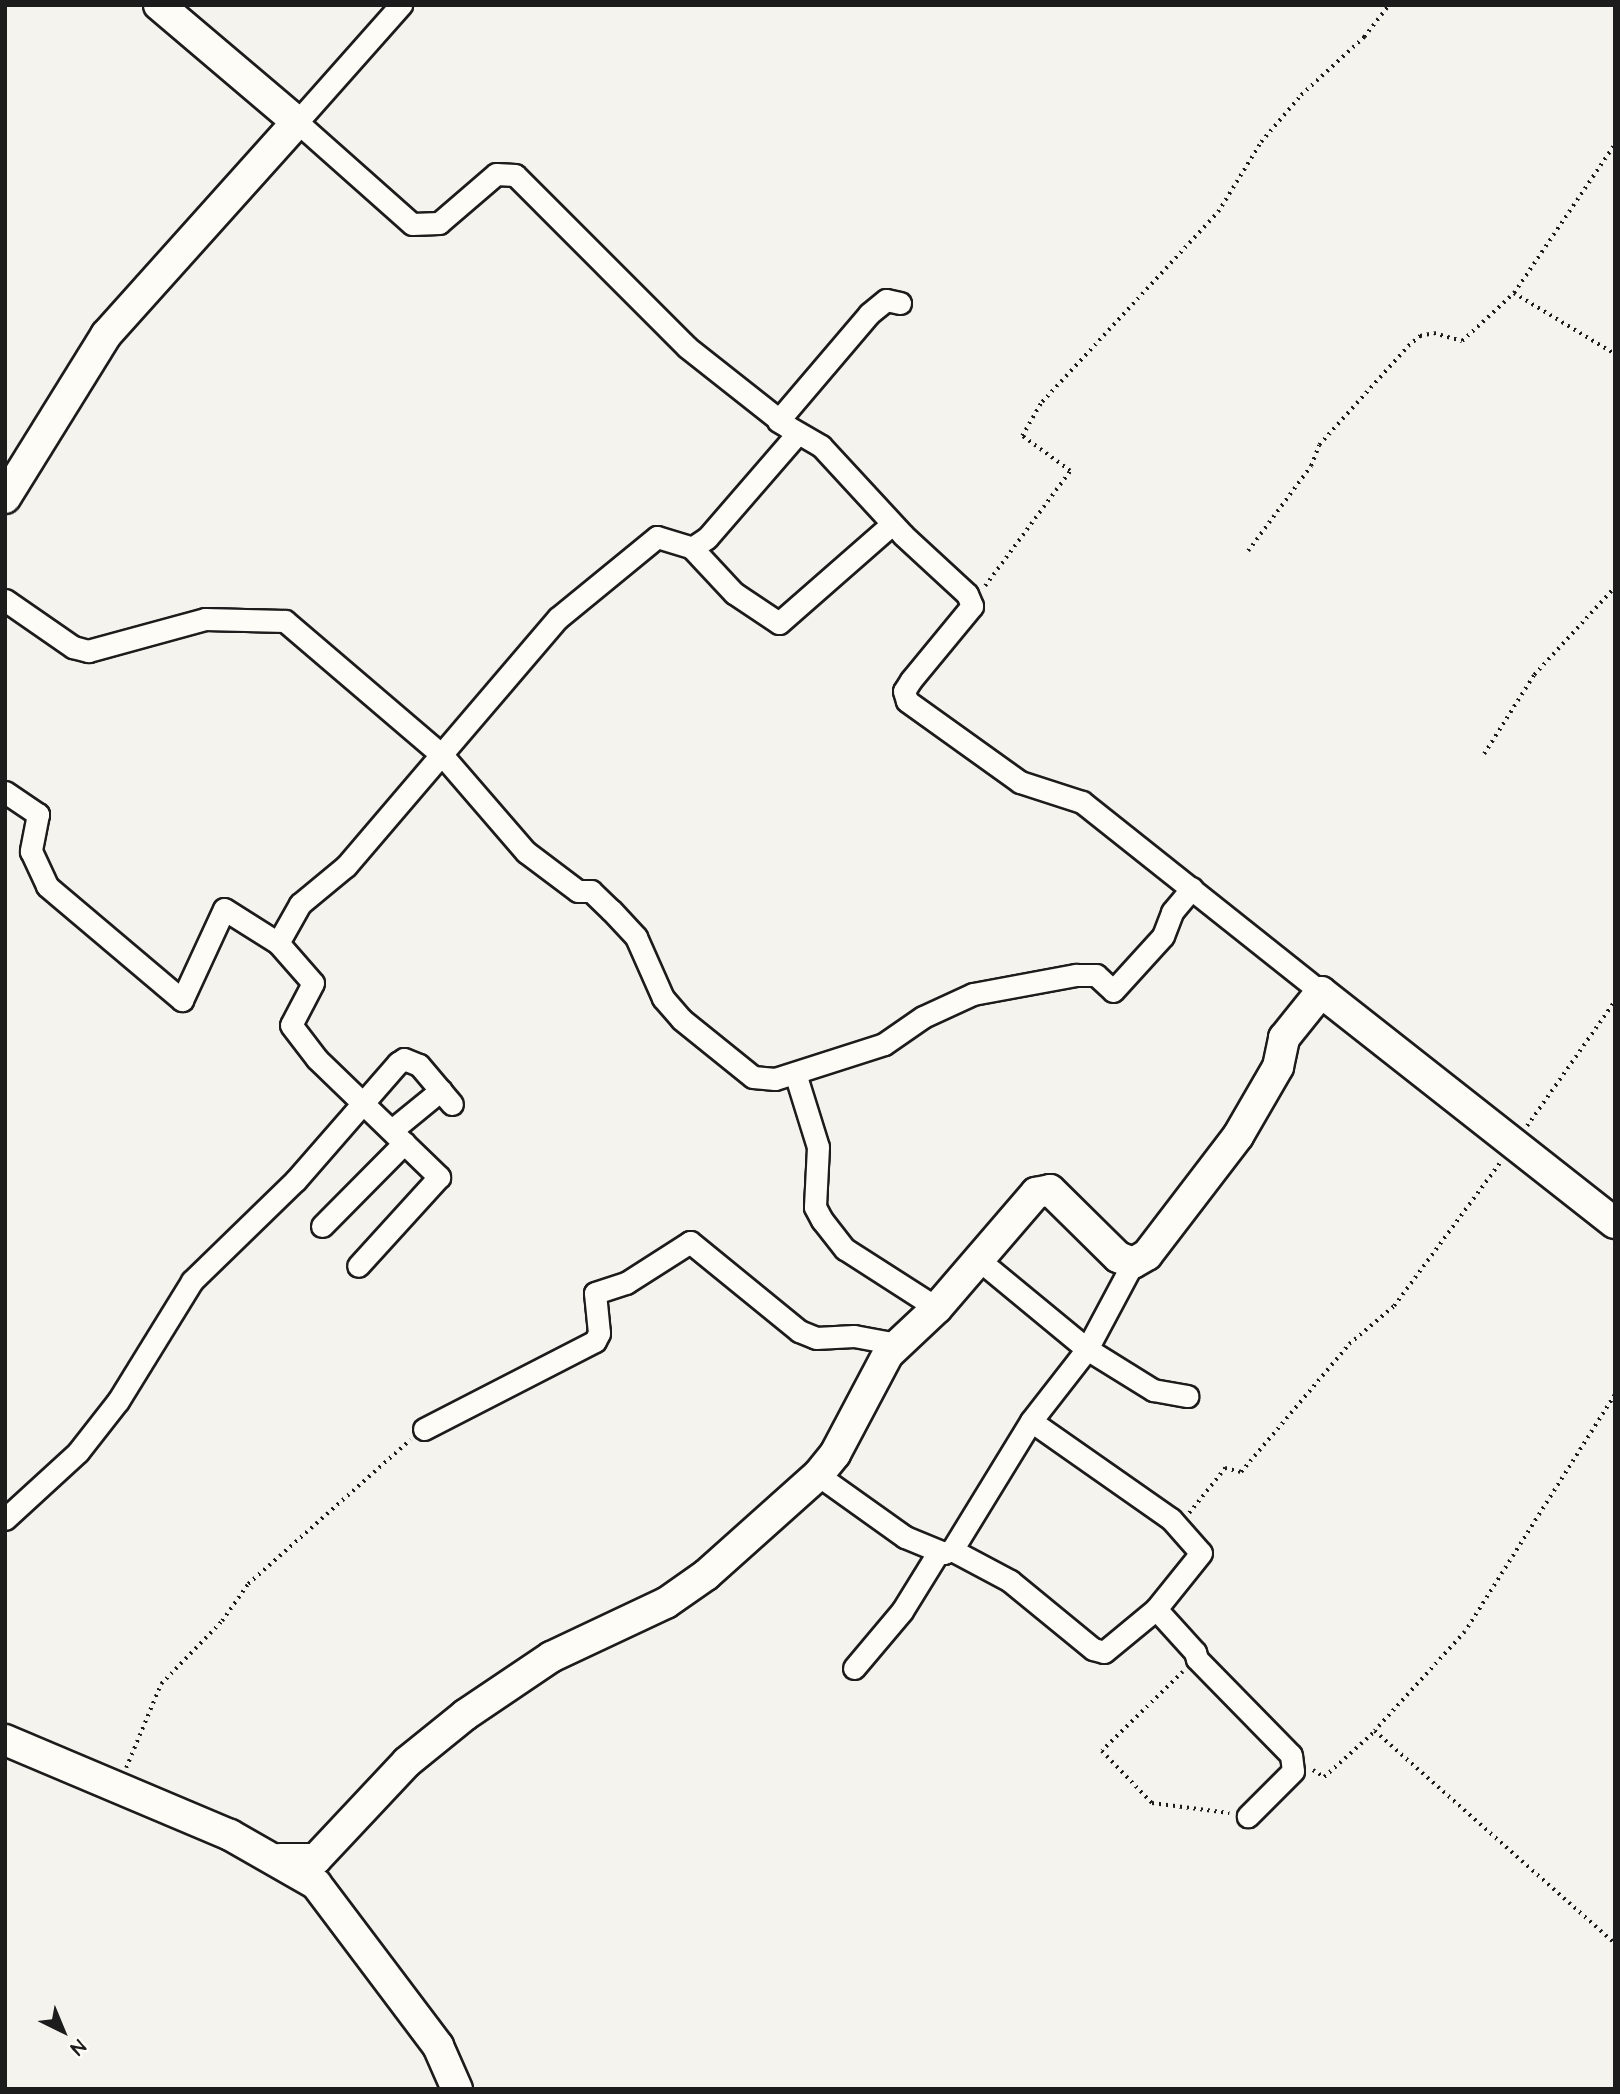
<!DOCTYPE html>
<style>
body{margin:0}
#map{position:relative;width:1620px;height:2094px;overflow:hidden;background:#f4f3ee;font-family:"Architects Daughter",sans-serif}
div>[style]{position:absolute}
.path>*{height:3.5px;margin-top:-1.75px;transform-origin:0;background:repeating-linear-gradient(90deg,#1c1c1c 0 2px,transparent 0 7px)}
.roads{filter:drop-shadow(2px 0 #1c1c1c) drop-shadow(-2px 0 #1c1c1c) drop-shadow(0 2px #1c1c1c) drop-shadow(0 -2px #1c1c1c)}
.street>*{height:21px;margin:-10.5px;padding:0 10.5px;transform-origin:10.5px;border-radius:10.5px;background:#fdfcf7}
.secondary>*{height:30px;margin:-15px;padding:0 15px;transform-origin:15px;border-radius:15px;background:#fdfcf7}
span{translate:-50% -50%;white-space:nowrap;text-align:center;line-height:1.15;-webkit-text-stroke:6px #fdfcf7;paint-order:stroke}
.frame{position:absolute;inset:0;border:7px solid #1c1c1c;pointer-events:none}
.north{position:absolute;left:28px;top:1996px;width:70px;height:70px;-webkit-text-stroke:5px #fdfcf7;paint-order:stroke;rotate:137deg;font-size:19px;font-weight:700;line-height:28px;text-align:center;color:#1c1c1c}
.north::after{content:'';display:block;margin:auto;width:24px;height:32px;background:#1c1c1c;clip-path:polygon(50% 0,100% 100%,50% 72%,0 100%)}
</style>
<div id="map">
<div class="path">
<i style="left:1514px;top:293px;width:118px;rotate:31.1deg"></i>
<i style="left:1248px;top:551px;width:106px;rotate:-53.5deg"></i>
<i style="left:1311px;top:466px;width:22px;rotate:-69deg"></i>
<i style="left:1319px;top:445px;width:133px;rotate:-48deg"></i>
<i style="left:1408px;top:346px;width:16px;rotate:-40deg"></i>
<i style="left:1420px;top:336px;width:14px;rotate:-12deg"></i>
<i style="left:1434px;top:333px;width:29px;rotate:16deg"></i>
<i style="left:1462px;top:341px;width:71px;rotate:-42.7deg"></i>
<i style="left:1514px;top:293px;width:180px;rotate:-55.9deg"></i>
<i style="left:985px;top:586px;width:143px;rotate:-53.5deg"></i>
<i style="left:1070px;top:471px;width:59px;rotate:-143.9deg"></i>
<i style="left:1022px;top:436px;width:39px;rotate:-60deg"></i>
<i style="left:1042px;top:402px;width:259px;rotate:-47.2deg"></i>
<i style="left:1218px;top:212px;width:82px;rotate:-58.4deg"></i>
<i style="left:1261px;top:142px;width:62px;rotate:-49.6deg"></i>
<i style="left:1301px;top:95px;width:86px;rotate:-42.6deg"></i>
<i style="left:1364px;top:37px;width:41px;rotate:-52deg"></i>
<i style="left:1484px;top:754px;width:93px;rotate:-57.7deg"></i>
<i style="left:1534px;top:675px;width:120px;rotate:-47.4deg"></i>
<i style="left:1527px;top:1126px;width:153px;rotate:-54.9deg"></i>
<i style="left:1615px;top:1395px;width:280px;rotate:122.3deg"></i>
<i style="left:1465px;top:1632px;width:134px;rotate:132.3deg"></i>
<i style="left:1375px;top:1731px;width:320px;rotate:41.5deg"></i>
<i style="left:1189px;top:1513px;width:58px;rotate:-51.3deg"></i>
<i style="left:1225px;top:1468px;width:16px;rotate:14deg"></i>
<i style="left:1241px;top:1472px;width:167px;rotate:-49.8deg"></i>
<i style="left:1349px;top:1344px;width:59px;rotate:-40.2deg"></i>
<i style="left:1394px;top:1306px;width:178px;rotate:-53.5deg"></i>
<i style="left:1183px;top:1672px;width:113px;rotate:135.7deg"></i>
<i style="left:1102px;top:1751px;width:72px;rotate:46.1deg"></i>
<i style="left:1152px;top:1803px;width:78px;rotate:7.4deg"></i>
<i style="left:126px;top:1768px;width:91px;rotate:-67.4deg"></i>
<i style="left:161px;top:1684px;width:88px;rotate:-45.9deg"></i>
<i style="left:222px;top:1621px;width:45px;rotate:-54.9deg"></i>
<i style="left:248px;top:1584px;width:217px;rotate:-41.6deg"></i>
<i style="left:1313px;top:1770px;width:13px;rotate:32deg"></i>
<i style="left:1324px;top:1777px;width:69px;rotate:-42deg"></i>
</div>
<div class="roads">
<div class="street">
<i style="left:900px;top:303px;width:14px;rotate:-168deg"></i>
<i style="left:886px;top:300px;width:22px;rotate:141deg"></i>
<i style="left:869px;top:314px;width:140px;rotate:130.4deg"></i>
<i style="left:778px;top:421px;width:50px;rotate:30.2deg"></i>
<i style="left:821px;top:446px;width:121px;rotate:47.3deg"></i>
<i style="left:903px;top:535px;width:87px;rotate:42.7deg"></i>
<i style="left:967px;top:594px;width:13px;rotate:67deg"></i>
<i style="left:972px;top:606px;width:96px;rotate:129.5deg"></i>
<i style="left:911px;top:680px;width:13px;rotate:122deg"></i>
<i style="left:904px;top:691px;width:10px;rotate:73deg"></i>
<i style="left:907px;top:701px;width:139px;rotate:35.6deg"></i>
<i style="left:1020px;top:782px;width:65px;rotate:17.9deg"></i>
<i style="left:1082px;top:802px;width:305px;rotate:38.5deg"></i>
<i style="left:692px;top:548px;width:62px;rotate:47deg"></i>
<i style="left:734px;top:593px;width:54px;rotate:33.7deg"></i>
<i style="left:779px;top:623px;width:150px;rotate:-41.2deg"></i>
<i style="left:5px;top:600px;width:83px;rotate:34.7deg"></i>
<i style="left:73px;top:647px;width:16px;rotate:15deg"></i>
<i style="left:88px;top:651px;width:121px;rotate:-15.3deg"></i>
<i style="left:205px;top:619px;width:80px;rotate:1.4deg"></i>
<i style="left:285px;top:621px;width:208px;rotate:40.5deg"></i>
<i style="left:443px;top:756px;width:127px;rotate:49.2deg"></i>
<i style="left:526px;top:852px;width:65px;rotate:36.9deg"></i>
<i style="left:578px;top:891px;width:13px"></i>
<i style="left:591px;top:891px;width:28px;rotate:44deg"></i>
<i style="left:611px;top:910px;width:37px;rotate:47deg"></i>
<i style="left:636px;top:937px;width:67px;rotate:66.1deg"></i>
<i style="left:663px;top:998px;width:28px;rotate:49deg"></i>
<i style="left:681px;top:1019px;width:92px;rotate:38.9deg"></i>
<i style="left:753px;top:1077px;width:22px;rotate:5deg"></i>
<i style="left:775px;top:1079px;width:114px;rotate:-17.8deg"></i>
<i style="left:884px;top:1044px;width:47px;rotate:-34.7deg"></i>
<i style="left:923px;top:1017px;width:55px;rotate:-24.7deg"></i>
<i style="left:973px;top:994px;width:105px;rotate:-10.5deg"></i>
<i style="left:1076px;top:975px;width:20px"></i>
<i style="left:1096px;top:975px;width:23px;rotate:43deg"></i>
<i style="left:1113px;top:991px;width:74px;rotate:-47.7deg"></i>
<i style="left:1163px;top:936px;width:26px;rotate:-69deg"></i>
<i style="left:1172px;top:912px;width:31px;rotate:-50deg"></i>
<i style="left:5px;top:792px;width:40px;rotate:34deg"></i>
<i style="left:38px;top:814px;width:38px;rotate:101deg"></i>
<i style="left:31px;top:851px;width:38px;rotate:65deg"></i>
<i style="left:47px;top:886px;width:177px;rotate:40.2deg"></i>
<i style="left:182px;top:1000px;width:100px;rotate:-65.2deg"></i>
<i style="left:224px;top:909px;width:64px;rotate:32.2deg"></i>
<i style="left:278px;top:943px;width:53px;rotate:48.8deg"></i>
<i style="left:313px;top:983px;width:47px;rotate:117.6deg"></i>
<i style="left:291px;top:1025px;width:43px;rotate:52.6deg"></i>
<i style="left:317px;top:1059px;width:170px;rotate:44deg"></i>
<i style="left:439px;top:1177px;width:120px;rotate:132.3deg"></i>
<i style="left:278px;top:943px;width:45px;rotate:-60.6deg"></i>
<i style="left:300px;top:904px;width:60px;rotate:-39.6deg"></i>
<i style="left:346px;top:866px;width:326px;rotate:-49.5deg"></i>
<i style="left:558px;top:618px;width:128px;rotate:-39.3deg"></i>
<i style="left:657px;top:537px;width:37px;rotate:17deg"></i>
<i style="left:692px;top:548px;width:18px;rotate:-34deg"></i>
<i style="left:707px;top:538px;width:138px;rotate:-49.1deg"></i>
<i style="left:797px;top:434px;width:140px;rotate:-141.7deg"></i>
<i style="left:687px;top:347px;width:243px;rotate:-135deg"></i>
<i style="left:515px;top:175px;width:19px;rotate:-177deg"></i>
<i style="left:496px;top:174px;width:75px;rotate:139.3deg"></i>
<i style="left:439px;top:223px;width:27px;rotate:178deg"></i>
<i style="left:412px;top:224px;width:154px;rotate:-138.4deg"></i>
<i style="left:297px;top:122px;width:157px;rotate:-48.4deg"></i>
<i style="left:795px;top:1073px;width:77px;rotate:72.7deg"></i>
<i style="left:818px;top:1147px;width:60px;rotate:92.9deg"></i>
<i style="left:815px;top:1207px;width:15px;rotate:62deg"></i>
<i style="left:822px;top:1220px;width:37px;rotate:52deg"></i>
<i style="left:845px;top:1249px;width:109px;rotate:32.7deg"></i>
<i style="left:392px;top:1130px;width:63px;rotate:-39.2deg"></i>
<i style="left:322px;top:1226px;width:117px;rotate:-45.3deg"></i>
<i style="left:979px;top:1260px;width:140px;rotate:39.5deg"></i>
<i style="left:1087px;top:1349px;width:78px;rotate:31.8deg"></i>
<i style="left:1153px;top:1390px;width:35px;rotate:10deg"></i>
<i style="left:1031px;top:1421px;width:91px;rotate:-52.1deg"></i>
<i style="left:1087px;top:1349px;width:98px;rotate:-61.9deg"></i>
<i style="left:424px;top:1429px;width:192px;rotate:-27.2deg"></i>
<i style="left:595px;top:1341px;width:9px;rotate:-63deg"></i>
<i style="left:599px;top:1333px;width:40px;rotate:-95.7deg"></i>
<i style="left:595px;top:1293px;width:33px;rotate:-18deg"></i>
<i style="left:626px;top:1283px;width:76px;rotate:-32.6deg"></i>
<i style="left:690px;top:1242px;width:141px;rotate:39.2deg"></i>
<i style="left:799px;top:1331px;width:18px;rotate:22deg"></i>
<i style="left:816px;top:1338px;width:38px;rotate:-3deg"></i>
<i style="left:854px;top:1336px;width:44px;rotate:10.5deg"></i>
<i style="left:818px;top:1475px;width:107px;rotate:35.5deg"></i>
<i style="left:905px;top:1537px;width:42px;rotate:22.3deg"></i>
<i style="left:944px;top:1553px;width:9px;rotate:-21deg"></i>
<i style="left:952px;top:1550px;width:66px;rotate:28.1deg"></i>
<i style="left:1010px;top:1581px;width:107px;rotate:39.3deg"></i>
<i style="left:1093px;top:1649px;width:11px;rotate:15deg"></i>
<i style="left:1104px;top:1652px;width:67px;rotate:-39.6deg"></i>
<i style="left:5px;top:1519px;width:99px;rotate:-42.5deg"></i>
<i style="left:78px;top:1452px;width:65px;rotate:-51.9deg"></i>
<i style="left:118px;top:1401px;width:141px;rotate:-58.3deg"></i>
<i style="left:192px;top:1281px;width:144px;rotate:-44.2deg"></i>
<i style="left:295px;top:1181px;width:157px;rotate:-48.9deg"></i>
<i style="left:398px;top:1063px;width:7px;rotate:-34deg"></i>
<i style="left:404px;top:1059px;width:16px;rotate:22deg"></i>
<i style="left:419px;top:1065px;width:51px;rotate:49.8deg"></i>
<i style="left:952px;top:1550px;width:151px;rotate:-58.5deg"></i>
<i style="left:1031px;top:1421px;width:171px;rotate:35deg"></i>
<i style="left:1171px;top:1519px;width:45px;rotate:48.6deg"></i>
<i style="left:1201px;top:1553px;width:72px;rotate:128.8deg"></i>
<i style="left:1156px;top:1609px;width:58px;rotate:47.8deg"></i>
<i style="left:1195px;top:1652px;width:7px;rotate:74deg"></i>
<i style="left:1197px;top:1659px;width:134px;rotate:45.6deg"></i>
<i style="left:1291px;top:1755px;width:16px;rotate:83deg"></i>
<i style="left:1293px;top:1771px;width:64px;rotate:135deg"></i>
<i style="left:854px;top:1668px;width:75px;rotate:-49.9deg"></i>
<i style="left:902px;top:1611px;width:70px;rotate:-58.3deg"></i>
</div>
<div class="secondary">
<i style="left:5px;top:498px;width:192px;rotate:-58.2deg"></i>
<i style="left:106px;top:335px;width:286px;rotate:-48.1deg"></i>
<i style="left:297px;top:122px;width:181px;rotate:-139.7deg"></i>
<i style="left:5px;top:1740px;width:244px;rotate:22.9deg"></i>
<i style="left:230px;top:1835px;width:99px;rotate:29.7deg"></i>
<i style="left:316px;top:1884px;width:203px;rotate:53deg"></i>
<i style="left:438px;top:2046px;width:47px;rotate:66.2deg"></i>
<i style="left:280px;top:1859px;width:36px"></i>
<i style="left:316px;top:1859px;width:133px;rotate:-46.8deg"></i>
<i style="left:407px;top:1762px;width:75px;rotate:-39deg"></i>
<i style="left:465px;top:1715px;width:104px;rotate:-34deg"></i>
<i style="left:551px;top:1657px;width:127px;rotate:-25.2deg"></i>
<i style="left:666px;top:1603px;width:49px;rotate:-35deg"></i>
<i style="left:706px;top:1575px;width:150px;rotate:-41.8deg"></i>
<i style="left:818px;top:1475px;width:27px;rotate:-51deg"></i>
<i style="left:835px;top:1454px;width:113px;rotate:-62.1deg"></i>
<i style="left:888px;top:1354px;width:67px;rotate:-43.2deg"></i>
<i style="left:937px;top:1308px;width:152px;rotate:-49.3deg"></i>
<i style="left:1036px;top:1193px;width:14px;rotate:-12deg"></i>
<i style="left:1050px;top:1190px;width:95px;rotate:44.6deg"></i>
<i style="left:1118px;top:1257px;width:16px;rotate:22deg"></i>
<i style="left:1133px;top:1263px;width:16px;rotate:-30deg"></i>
<i style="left:1147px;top:1255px;width:150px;rotate:-52.6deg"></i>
<i style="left:1238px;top:1136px;width:80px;rotate:-59.9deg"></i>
<i style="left:1278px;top:1067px;width:30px;rotate:-78deg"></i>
<i style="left:1284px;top:1038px;width:59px;rotate:-51.2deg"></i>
<i style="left:1321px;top:992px;width:374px;rotate:38.2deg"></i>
</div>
</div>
<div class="frame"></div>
<div class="north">N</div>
</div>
